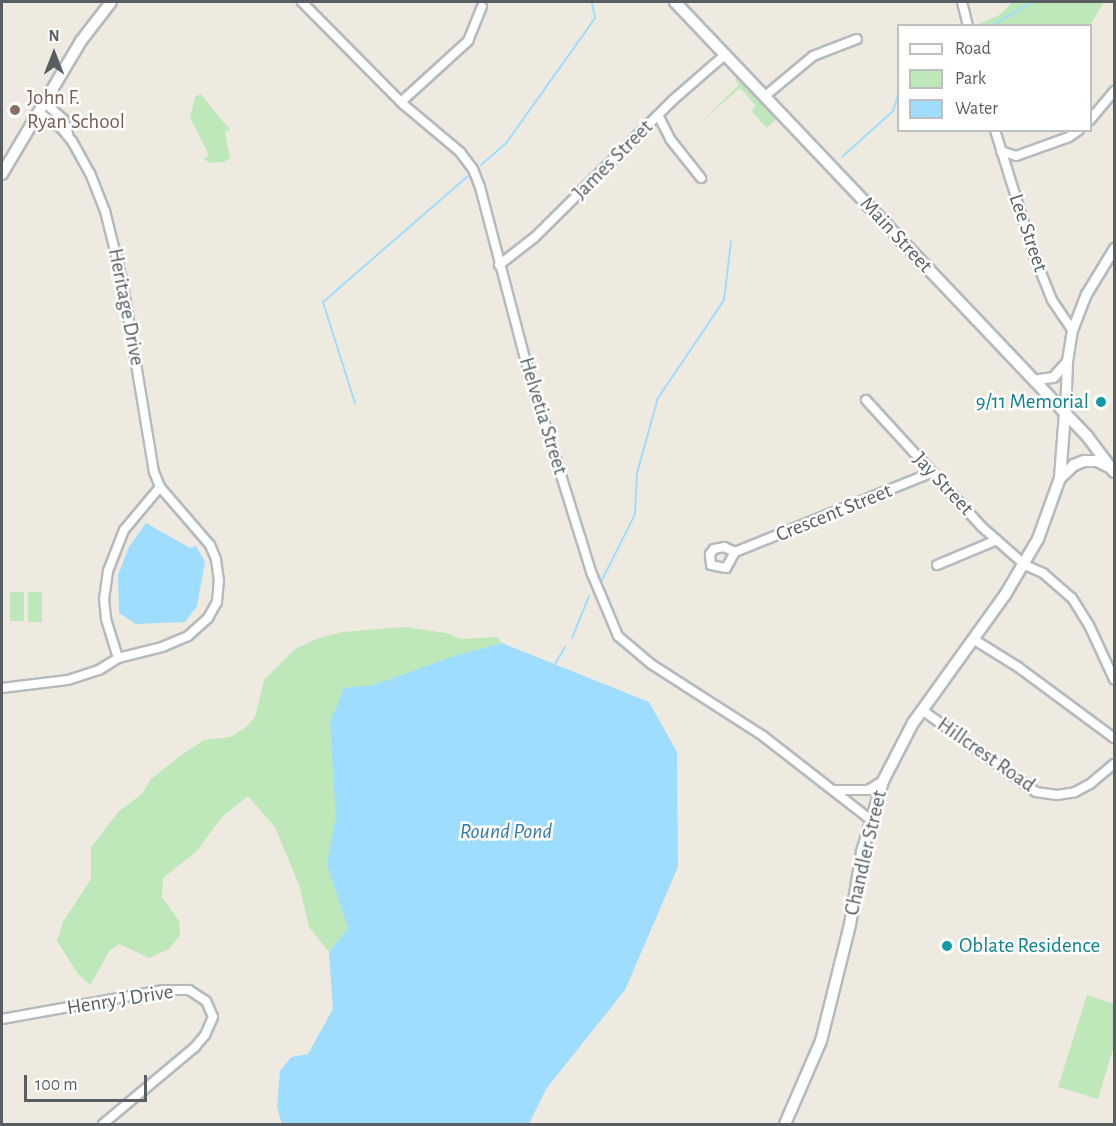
<!DOCTYPE html>
<style>
body{margin:0}
#map{position:relative;width:1116px;height:1126px;overflow:hidden;background:#eeeae0;font-family:"Alegreya Sans",sans-serif}
div>[style]{position:absolute}
.green>*{inset:0;background:#bee8ba;transform-origin:0 0}
.water>*{inset:0;background:#9fddff}
.stream>*{height:2px;margin:-1px;padding:0 1px;transform-origin:1px;border-radius:1px;background:#9fddff}
.roads{filter:drop-shadow(2px 0 #b6babe) drop-shadow(-2px 0 #b6babe) drop-shadow(0 2px #b6babe) drop-shadow(0 -2px #b6babe)}
.minor>*{height:8px;margin:-4px;padding:0 4px;transform-origin:4px;border-radius:4px;background:#fff}
.tertiary>*{height:9px;margin:-4.5px;padding:0 4.5px;transform-origin:4.5px;border-radius:4.5px;background:#fff}
.secondary>*{height:10px;margin:-5px;padding:0 5px;transform-origin:5px;border-radius:5px;background:#fff}
.dots>*{width:16px;height:16px;translate:-50% -50%;box-sizing:border-box;border:3px solid #fff;border-radius:50%}
span{translate:-50% -50%;white-space:nowrap;text-align:center;line-height:1.15;-webkit-text-stroke:5px #fff;paint-order:stroke}
.education-label{font-size:21px;color:#785e54}
.left{translate:0 -50%;text-align:left}
.street-label{font-size:21px;color:#595e63}
.culture-label{font-size:21px;color:#0d838f}
.right{translate:-100% -50%;text-align:right}
.water-label{font-size:22px;color:#337aaf;font-style:italic}
.frame{position:absolute;inset:0;border:3px solid #595e63;pointer-events:none}
.legend{position:absolute;left:897px;top:24px;width:195px;height:108px;box-sizing:border-box;background:#fff;border:2px solid #bdbfc1;margin:0;padding:8px 10px;list-style:none;font-size:18px;color:#595e63}
.legend li{display:flex;align-items:center;gap:12px;height:30px}
.legend b{width:30px;border:2px solid #bdbfc1}
.north{position:absolute;left:24px;top:24px;width:60px;height:60px;-webkit-text-stroke:4px #fff;paint-order:stroke;rotate:0deg;font-size:16px;font-weight:700;line-height:24px;text-align:center;color:#595e63}
.north::after{content:'';display:block;margin:auto;width:21px;height:27px;background:#595e63;clip-path:polygon(50% 0,100% 100%,50% 72%,0 100%)}
.scale{position:absolute;left:24px;top:1075px;width:123px;height:27px;box-sizing:border-box;border:3px solid #595e63;border-top:0;padding-left:8px;font-size:18px;line-height:21px;white-space:nowrap;color:#595e63;-webkit-text-stroke:4px #fff;paint-order:stroke}
</style>
<div id="map">
<div class="green">
<i style="clip-path:polygon(1013px 2px,1104px 2px,1090px 25px,976px 25px,998px 16px)"></i>
<i style="clip-path:polygon(738px 77px,776px 119px,767px 128px,751px 111px,756px 106px,740px 88px,701px 122px,739px 85px,735px 80px)"></i>
<i style="clip-path:polygon(201px 94px,230px 130px,225px 132px,230px 158px,224px 162px,210px 163px,204px 159px,209px 155px,190px 118px,195px 97px)"></i>
<i style="left:10px;top:592px;width:14px;height:29px"></i>
<i style="left:28px;top:592px;width:14px;height:30px"></i>
<i style="clip-path:polygon(404px 627px,446px 633px,461px 639px,498px 637px,502px 643px,454px 656px,348px 928px,329px 952px,309px 927px,300px 888px,275px 827px,248px 796px,221px 818px,197px 851px,163px 878px,162px 897px,179px 921px,180px 935px,169px 949px,149px 958px,119px 944px,110px 950px,90px 985px,78px 974px,57px 941px,63px 922px,91px 879px,91px 847px,119px 811px,142px 794px,150px 780px,180px 756px,204px 740px,230px 737px,244px 729px,255px 717px,264px 680px,295px 649px,316px 639px,343px 632px)"></i>
<i style="clip-path:polygon(1087px 995px,1114px 1004px,1114px 1046px,1098px 1099px,1058px 1087px)"></i>
</div>
<div class="water">
<i style="clip-path:polygon(146px 523px,190px 548px,196px 546px,205px 562px,197px 606px,185px 622px,136px 624px,119px 613px,118px 575px,129px 547px)"></i>
<i style="clip-path:polygon(502px 643px,649px 702px,677px 752px,678px 867px,625px 990px,546px 1089px,529px 1124px,282px 1124px,277px 1107px,280px 1071px,291px 1057px,308px 1054px,333px 1009px,329px 952px,348px 928px,327px 864px,336px 817px,330px 722px,344px 688px,374px 685px,454px 656px)"></i>
</div>
<div class="stream">
<i style="left:991px;top:26px;width:48px;rotate:-30.3deg"></i>
<i style="left:842px;top:157px;width:69px;rotate:-42deg"></i>
<i style="left:893px;top:111px;width:16px;rotate:-72deg"></i>
<i style="left:481px;top:165px;width:35px;rotate:-41deg"></i>
<i style="left:507px;top:142px;width:152px;rotate:-54.6deg"></i>
<i style="left:595px;top:18px;width:16px;rotate:-101deg"></i>
<i style="left:355px;top:403px;width:106px;rotate:-107.6deg"></i>
<i style="left:323px;top:302px;width:191px;rotate:-41deg"></i>
<i style="left:602px;top:580px;width:74px;rotate:-63.4deg"></i>
<i style="left:635px;top:514px;width:41px;rotate:-87.2deg"></i>
<i style="left:637px;top:473px;width:78px;rotate:-74.4deg"></i>
<i style="left:658px;top:398px;width:118px;rotate:-56deg"></i>
<i style="left:724px;top:300px;width:59px;rotate:-83.2deg"></i>
<i style="left:572px;top:638px;width:45px;rotate:-68deg"></i>
<i style="left:554px;top:666px;width:22px;rotate:-60deg"></i>
</div>
<div class="roads">
<div class="minor">
<i style="left:302px;top:2px;width:144px;rotate:45.3deg"></i>
<i style="left:403px;top:104px;width:75px;rotate:40.1deg"></i>
<i style="left:460px;top:152px;width:21px;rotate:53deg"></i>
<i style="left:473px;top:169px;width:19px;rotate:69deg"></i>
<i style="left:480px;top:187px;width:185px;rotate:75.3deg"></i>
<i style="left:527px;top:366px;width:181px;rotate:72.7deg"></i>
<i style="left:581px;top:539px;width:37px;rotate:73deg"></i>
<i style="left:592px;top:574px;width:67px;rotate:67.2deg"></i>
<i style="left:618px;top:636px;width:43px;rotate:40.3deg"></i>
<i style="left:651px;top:664px;width:133px;rotate:32.7deg"></i>
<i style="left:763px;top:736px;width:137px;rotate:37.9deg"></i>
<i style="left:962px;top:2px;width:25px;rotate:76deg"></i>
<i style="left:765px;top:96px;width:62px;rotate:-39.8deg"></i>
<i style="left:813px;top:56px;width:47px;rotate:-21.1deg"></i>
<i style="left:44px;top:102px;width:27px;rotate:42deg"></i>
<i style="left:64px;top:120px;width:15px;rotate:74deg"></i>
<i style="left:401px;top:102px;width:91px;rotate:-42.3deg"></i>
<i style="left:468px;top:41px;width:37px;rotate:-68deg"></i>
<i style="left:38px;top:112px;width:28px;rotate:35deg"></i>
<i style="left:61px;top:128px;width:17px;rotate:50deg"></i>
<i style="left:72px;top:141px;width:37px;rotate:61deg"></i>
<i style="left:90px;top:173px;width:41px;rotate:68.5deg"></i>
<i style="left:105px;top:211px;width:70px;rotate:76deg"></i>
<i style="left:122px;top:279px;width:196px;rotate:80.6deg"></i>
<i style="left:154px;top:472px;width:16px;rotate:68deg"></i>
<i style="left:160px;top:487px;width:56px;rotate:129.9deg"></i>
<i style="left:124px;top:530px;width:44px;rotate:111.3deg"></i>
<i style="left:108px;top:571px;width:28px;rotate:98deg"></i>
<i style="left:104px;top:599px;width:20px;rotate:84deg"></i>
<i style="left:106px;top:619px;width:41px;rotate:72.9deg"></i>
<i style="left:118px;top:658px;width:45px;rotate:-14deg"></i>
<i style="left:162px;top:647px;width:28px;rotate:-23deg"></i>
<i style="left:188px;top:636px;width:27px;rotate:-42deg"></i>
<i style="left:208px;top:618px;width:18px;rotate:-61deg"></i>
<i style="left:217px;top:602px;width:21px;rotate:-85deg"></i>
<i style="left:219px;top:581px;width:22px;rotate:-98deg"></i>
<i style="left:216px;top:559px;width:15px;rotate:-113deg"></i>
<i style="left:210px;top:545px;width:77px;rotate:-130.8deg"></i>
<i style="left:658px;top:115px;width:27px;rotate:63deg"></i>
<i style="left:670px;top:139px;width:50px;rotate:51.5deg"></i>
<i style="left:1090px;top:120px;width:38px;rotate:-50deg"></i>
<i style="left:995px;top:130px;width:131px;rotate:72.7deg"></i>
<i style="left:1034px;top:255px;width:48px;rotate:68.2deg"></i>
<i style="left:1052px;top:300px;width:36px;rotate:56deg"></i>
<i style="left:1001px;top:151px;width:16px;rotate:18deg"></i>
<i style="left:1016px;top:156px;width:56px;rotate:-19.7deg"></i>
<i style="left:1069px;top:137px;width:12px;rotate:-35deg"></i>
<i style="left:499px;top:265px;width:46px;rotate:-37.9deg"></i>
<i style="left:535px;top:237px;width:194px;rotate:-44.8deg"></i>
<i style="left:673px;top:100px;width:70px;rotate:-41deg"></i>
<i style="left:866px;top:400px;width:172px;rotate:47.6deg"></i>
<i style="left:982px;top:527px;width:57px;rotate:41.5deg"></i>
<i style="left:1025px;top:565px;width:20px;rotate:24deg"></i>
<i style="left:1043px;top:573px;width:38px;rotate:41deg"></i>
<i style="left:1072px;top:598px;width:32px;rotate:58deg"></i>
<i style="left:1089px;top:625px;width:60px;rotate:65.2deg"></i>
<i style="left:735px;top:552px;width:18px;rotate:119deg"></i>
<i style="left:726px;top:568px;width:15px;rotate:-169deg"></i>
<i style="left:711px;top:565px;width:11px;rotate:-95deg"></i>
<i style="left:710px;top:554px;width:6px;rotate:-51deg"></i>
<i style="left:714px;top:549px;width:10px;rotate:-11deg"></i>
<i style="left:724px;top:547px;width:12px;rotate:24deg"></i>
<i style="left:735px;top:552px;width:211px;rotate:-22deg"></i>
<i style="left:937px;top:565px;width:65px;rotate:-22.6deg"></i>
<i style="left:973px;top:639px;width:53px;rotate:31.9deg"></i>
<i style="left:1018px;top:667px;width:119px;rotate:36.5deg"></i>
<i style="left:2px;top:688px;width:66px;rotate:-6.9deg"></i>
<i style="left:68px;top:680px;width:33px;rotate:-18deg"></i>
<i style="left:99px;top:670px;width:22px;rotate:-32deg"></i>
<i style="left:922px;top:710px;width:140px;rotate:35.7deg"></i>
<i style="left:1036px;top:792px;width:21px;rotate:8deg"></i>
<i style="left:1057px;top:795px;width:18px;rotate:-9deg"></i>
<i style="left:1075px;top:792px;width:17px;rotate:-28deg"></i>
<i style="left:1090px;top:784px;width:31px;rotate:-40deg"></i>
<i style="left:834px;top:790px;width:34px"></i>
<i style="left:868px;top:790px;width:17px;rotate:-31deg"></i>
<i style="left:2px;top:1019px;width:164px;rotate:-10.2deg"></i>
<i style="left:163px;top:990px;width:26px"></i>
<i style="left:189px;top:990px;width:20px;rotate:33deg"></i>
<i style="left:206px;top:1001px;width:17px;rotate:66deg"></i>
<i style="left:213px;top:1017px;width:20px;rotate:114deg"></i>
<i style="left:205px;top:1035px;width:16px;rotate:130deg"></i>
<i style="left:195px;top:1047px;width:120px;rotate:140.1deg"></i>
</div>
<div class="tertiary">
<i style="left:1033px;top:380px;width:20px;rotate:-9deg"></i>
<i style="left:1053px;top:377px;width:21px;rotate:-49deg"></i>
<i style="left:1065px;top:413px;width:52px;rotate:-87.8deg"></i>
<i style="left:1067px;top:361px;width:31px;rotate:-81deg"></i>
<i style="left:1072px;top:330px;width:39px;rotate:-69deg"></i>
<i style="left:1086px;top:294px;width:54px;rotate:-58.7deg"></i>
</div>
<div class="secondary">
<i style="left:675px;top:2px;width:598px;rotate:46.49deg"></i>
<i style="left:1087px;top:436px;width:45px;rotate:53.1deg"></i>
<i style="left:2px;top:174px;width:155px;rotate:-59.3deg"></i>
<i style="left:81px;top:41px;width:49px;rotate:-52.4deg"></i>
<i style="left:1060px;top:478px;width:19px;rotate:-43deg"></i>
<i style="left:1074px;top:465px;width:11px;rotate:-22deg"></i>
<i style="left:1084px;top:461px;width:13px"></i>
<i style="left:1097px;top:461px;width:13px;rotate:27deg"></i>
<i style="left:785px;top:1124px;width:90px;rotate:-66.6deg"></i>
<i style="left:821px;top:1041px;width:120px;rotate:-76deg"></i>
<i style="left:850px;top:925px;width:74px;rotate:-80.7deg"></i>
<i style="left:862px;top:852px;width:74px;rotate:-73.5deg"></i>
<i style="left:883px;top:781px;width:65px;rotate:-62.7deg"></i>
<i style="left:913px;top:723px;width:158px;rotate:-54.3deg"></i>
<i style="left:1005px;top:595px;width:65px;rotate:-59.5deg"></i>
<i style="left:1038px;top:539px;width:65px;rotate:-70.2deg"></i>
<i style="left:1060px;top:478px;width:65px;rotate:-85.6deg"></i>
</div>
</div>
<div class="dots">
<i style="left:15px;top:110px;background:#8d6e63"></i>
<i style="left:1101px;top:402px;background:#0f9aa8"></i>
<i style="left:947px;top:946px;background:#0f9aa8"></i>
</div>
<div class="education-label">
<span class="left" style="left:27px;top:110px">John F.<br>Ryan School</span>
</div>
<div class="street-label">
<span style="left:613px;top:160px;rotate:-45deg">James Street</span>
<span style="left:1028px;top:233px;rotate:71deg">Lee Street</span>
<span style="left:896px;top:235px;rotate:47deg">Main Street</span>
<span style="left:126px;top:307px;rotate:79deg">Heritage Drive</span>
<span style="left:543px;top:416px;rotate:73deg">Helvetia Street</span>
<span style="left:943px;top:484px;rotate:47deg">Jay Street</span>
<span style="left:834px;top:513px;rotate:-22deg">Crescent Street</span>
<span style="left:986px;top:755px;rotate:35deg">Hillcrest Road</span>
<span style="left:866px;top:853px;rotate:-77deg">Chandler Street</span>
<span style="left:120px;top:1000px;rotate:-9deg">Henry J Drive</span>
</div>
<div class="culture-label">
<span class="right" style="left:1089px;top:402px">9/11 Memorial</span>
<span class="left" style="left:959px;top:946px">Oblate Residence</span>
</div>
<div class="water-label">
<span style="left:506px;top:832px">Round Pond</span>
</div>
<div class="frame"></div>
<ul class="legend">
<li><b style="height:8px;background:#fff"></b>Road</li>
<li><b style="height:16px;background:#bee8ba"></b>Park</li>
<li><b style="height:16px;background:#9fddff"></b>Water</li>
</ul>
<div class="north">N</div>
<div class="scale">100 m</div>
</div>
